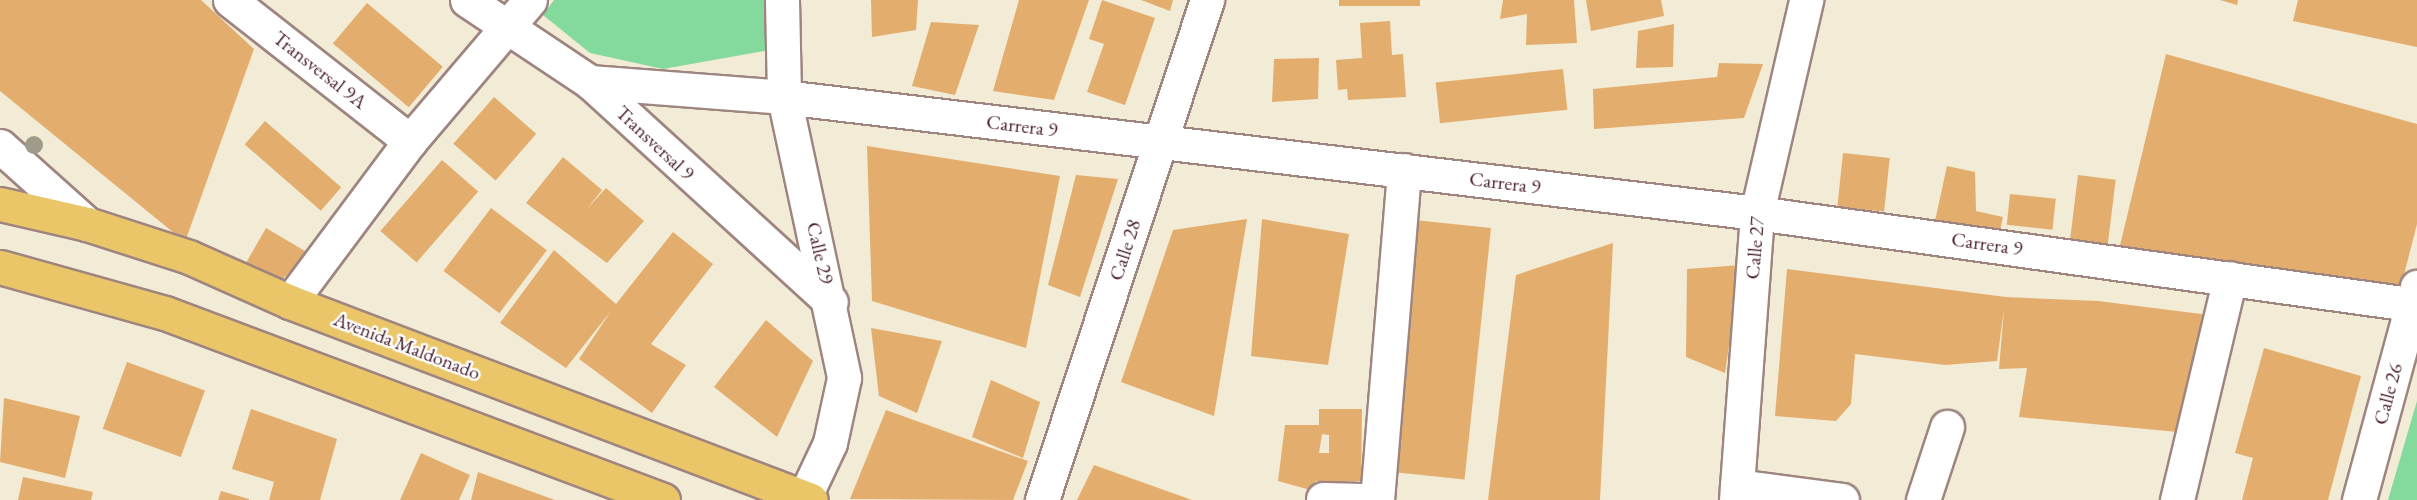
<!DOCTYPE html>
<style>
body{margin:0}
#map{position:relative;width:2417px;height:500px;overflow:hidden;background:#f2ebd5;font-family:"EB Garamond",serif}
div>[style]{position:absolute}
.green>*{inset:0;background:#84d99c}
.building>*{inset:0;background:#e3ae6d;transform-origin:0 0}
.roads{filter:drop-shadow(2px 0 #9e8580) drop-shadow(-2px 0 #9e8580) drop-shadow(0 2px #9e8580) drop-shadow(0 -2px #9e8580)}
.minor>*{height:33px;margin:-16.5px;padding:0 16.5px;transform-origin:16.5px;border-radius:16.5px;background:#fff}
.major>*{height:33px;margin:-16.5px;padding:0 16.5px;transform-origin:16.5px;border-radius:16.5px;background:#ebc669}
.trees>*{width:18px;height:18px;margin:-9px;border-radius:50%;background:#9f9a8a}
span{translate:-50% -50%;white-space:nowrap;text-align:center;line-height:1.15;-webkit-text-stroke:5px #fff;paint-order:stroke}
.street-label{font-size:20px;color:#4a1f2b}
</style>
<div id="map">
<div class="green">
<i style="clip-path:polygon(554px 0,764px 0,770px 50px,663px 69px,590px 53px,543px 15px)"></i>
<i style="clip-path:polygon(2417px 401px,2417px 500px,2388px 500px)"></i>
</div>
<div class="building">
<i style="clip-path:polygon(0 0,201px 0,254px 49px,185px 242px,0 91px)"></i>
<i style="clip-path:polygon(871px 0,918px 0,916px 30px,872px 37px)"></i>
<i style="clip-path:polygon(1019px 0,1089px 0,1054px 100px,993px 91px)"></i>
<i style="clip-path:polygon(1102px 0,1155px 18px,1125px 105px,1087px 92px,1104px 44px,1089px 39px)"></i>
<i style="clip-path:polygon(1141px 0,1173px 0,1170px 11px)"></i>
<i style="left:1339px;top:0;width:81px;height:6px"></i>
<i style="clip-path:polygon(1503px 0,1574px 0,1577px 43px,1526px 45px,1527px 14px,1500px 19px)"></i>
<i style="clip-path:polygon(1586px 0,1661px 0,1664px 16px,1591px 31px)"></i>
<i style="clip-path:polygon(2220px 0,2238px 0,2237px 5px)"></i>
<i style="clip-path:polygon(2298px 0,2417px 0,2417px 47px,2293px 21px)"></i>
<i style="left:367px;top:3px;width:99px;height:53px;rotate:40deg"></i>
<i style="clip-path:polygon(1390px 21px,1392px 55px,1403px 54px,1406px 97px,1348px 100px,1347px 89px,1338px 90px,1336px 60px,1362px 58px,1360px 23px)"></i>
<i style="clip-path:polygon(931px 22px,979px 25px,955px 95px,912px 86px)"></i>
<i style="clip-path:polygon(1674px 24px,1673px 67px,1636px 68px,1638px 31px)"></i>
<i style="clip-path:polygon(2166px 54px,2417px 124px,2417px 224px,2398px 298px,2117px 258px)"></i>
<i style="clip-path:polygon(1319px 58px,1318px 99px,1272px 102px,1274px 59px)"></i>
<i style="clip-path:polygon(1719px 63px,1763px 64px,1744px 118px,1594px 129px,1593px 89px,1717px 77px)"></i>
<i style="left:1563px;top:69px;width:41px;height:128px;rotate:84deg"></i>
<i style="left:494px;top:97px;width:56px;height:62px;rotate:41deg"></i>
<i style="left:265px;top:121px;width:101px;height:31px;rotate:41deg"></i>
<i style="clip-path:polygon(867px 146px,1060px 176px,1026px 348px,872px 301px)"></i>
<i style="left:1843px;top:153px;width:47px;height:54px;rotate:6deg"></i>
<i style="clip-path:polygon(563px 157px,602px 190px,587px 209px,606px 188px,644px 221px,607px 263px,526px 203px)"></i>
<i style="left:442px;top:160px;width:48px;height:94px;rotate:41deg"></i>
<i style="clip-path:polygon(1947px 166px,1975px 172px,1976px 211px,2003px 217px,1999px 235px,1935px 221px)"></i>
<i style="clip-path:polygon(1076px 175px,1118px 179px,1080px 297px,1048px 285px)"></i>
<i style="left:2078px;top:175px;width:38px;height:72px;rotate:7deg"></i>
<i style="left:2010px;top:194px;width:46px;height:31px;rotate:6deg"></i>
<i style="left:491px;top:208px;width:70px;height:79px;rotate:37deg"></i>
<i style="clip-path:polygon(1247px 219px,1214px 416px,1121px 382px,1173px 230px)"></i>
<i style="clip-path:polygon(1262px 219px,1349px 234px,1328px 365px,1251px 356px)"></i>
<i style="clip-path:polygon(266px 228px,310px 254px,279px 282px,246px 263px)"></i>
<i style="left:1491px;top:228px;width:253px;height:77px;rotate:96deg"></i>
<i style="clip-path:polygon(673px 232px,713px 264px,651px 344px,686px 365px,652px 413px,579px 359px,611px 311px,566px 368px,500px 323px,554px 250px,616px 304px)"></i>
<i style="clip-path:polygon(1613px 243px,1600px 500px,1488px 500px,1516px 275px)"></i>
<i style="clip-path:polygon(1741px 265px,1725px 373px,1686px 357px,1687px 269px)"></i>
<i style="clip-path:polygon(1787px 269px,2006px 297px,2098px 301px,2209px 315px,2178px 432px,2019px 417px,2027px 368px,1999px 369px,2004px 309px,1997px 361px,1945px 365px,1855px 354px,1851px 404px,1836px 421px,1775px 416px)"></i>
<i style="clip-path:polygon(766px 320px,813px 361px,777px 437px,714px 387px)"></i>
<i style="clip-path:polygon(871px 328px,942px 341px,917px 413px,879px 396px)"></i>
<i style="clip-path:polygon(2264px 348px,2361px 376px,2328px 500px,2242px 500px,2253px 458px,2235px 453px)"></i>
<i style="left:127px;top:362px;width:83px;height:71px;rotate:20deg"></i>
<i style="clip-path:polygon(991px 380px,1040px 402px,1023px 458px,972px 437px)"></i>
<i style="clip-path:polygon(4px 398px,80px 416px,65px 478px,0 462px)"></i>
<i style="clip-path:polygon(251px 409px,337px 439px,320px 500px,269px 500px,274px 482px,232px 469px)"></i>
<i style="clip-path:polygon(evenodd,1319px 409px,1362px 409px,1361px 481px,1315px 481px,1314px 491px,1278px 481px,1285px 425px,1319px 425px,1319px 409px,1322px 434px,1329px 435px,1329px 453px,1319px 453px,1322px 434px)"></i>
<i style="clip-path:polygon(886px 410px,1028px 461px,1013px 500px,850px 499px)"></i>
<i style="clip-path:polygon(421px 453px,470px 475px,459px 500px,400px 500px)"></i>
<i style="clip-path:polygon(1094px 465px,1192px 500px,1077px 500px)"></i>
<i style="clip-path:polygon(478px 472px,555px 500px,471px 500px)"></i>
<i style="clip-path:polygon(23px 477px,93px 492px,91px 500px,18px 500px)"></i>
<i style="clip-path:polygon(221px 491px,249px 499px,249px 500px,218px 500px)"></i>
</div>
<div class="roads">
<div class="minor">
<i style="left:230px;top:0;width:229px;rotate:38.1deg"></i>
<i style="left:467px;top:0;width:148px;rotate:33.7deg"></i>
<i style="left:590px;top:82px;width:326px;rotate:42.4deg"></i>
<i style="left:782px;top:0;width:97px;rotate:88.8deg"></i>
<i style="left:784px;top:97px;width:287px;rotate:77.9deg"></i>
<i style="left:844px;top:378px;width:66px;rotate:102.2deg"></i>
<i style="left:830px;top:443px;width:63px;rotate:115.3deg"></i>
<i style="left:590px;top:82px;width:195px;rotate:4.4deg"></i>
<i style="left:784px;top:97px;width:980px;rotate:6.8deg"></i>
<i style="left:1757px;top:213px;width:666px;rotate:7.94deg"></i>
<i style="left:0;top:146px;width:117px;rotate:41.9deg"></i>
<i style="left:290px;top:302px;width:201px;rotate:-53.3deg"></i>
<i style="left:410px;top:141px;width:185px;rotate:-49.6deg"></i>
<i style="left:1737px;top:486px;width:106px;rotate:7.6deg"></i>
<i style="left:1323px;top:499px;width:40px;rotate:1.4deg"></i>
<i style="left:1042px;top:500px;width:527px;rotate:-71.74deg"></i>
<i style="left:1377px;top:500px;width:331px;rotate:-85.3deg"></i>
<i style="left:1736px;top:500px;width:288px;rotate:-85.8deg"></i>
<i style="left:1757px;top:213px;width:219px;rotate:-77deg"></i>
<i style="left:1923px;top:500px;width:77px;rotate:-71.8deg"></i>
<i style="left:2177px;top:500px;width:228px;rotate:-76.6deg"></i>
<i style="left:2359px;top:500px;width:221px;rotate:-74.8deg"></i>
</div>
<div class="major">
<i style="left:0;top:204px;width:89px;rotate:12.9deg"></i>
<i style="left:87px;top:224px;width:107px;rotate:17.9deg"></i>
<i style="left:189px;top:257px;width:111px;rotate:24deg"></i>
<i style="left:290px;top:302px;width:557px;rotate:20.81deg"></i>
<i style="left:0;top:267px;width:171px;rotate:15.6deg"></i>
<i style="left:165px;top:313px;width:532px;rotate:20.58deg"></i>
</div>
</div>
<div class="trees">
<i style="left:34px;top:145px"></i>
</div>
<div class="street-label">
<span style="left:320px;top:70px;rotate:38deg">Transversal 9A</span>
<span style="left:1022px;top:126px;rotate:7deg">Carrera 9</span>
<span style="left:655px;top:143px;rotate:43deg">Transversal 9</span>
<span style="left:1505px;top:183px;rotate:7deg">Carrera 9</span>
<span style="left:1987px;top:244px;rotate:8deg">Carrera 9</span>
<span style="left:1755px;top:248px;rotate:-85deg">Calle 27</span>
<span style="left:1125px;top:250px;rotate:-72deg">Calle 28</span>
<span style="left:820px;top:253px;rotate:77deg">Calle 29</span>
<span style="left:407px;top:346px;rotate:21deg">Avenida Maldonado</span>
<span style="left:2388px;top:394px;rotate:-75deg">Calle 26</span>
</div>
</div>
